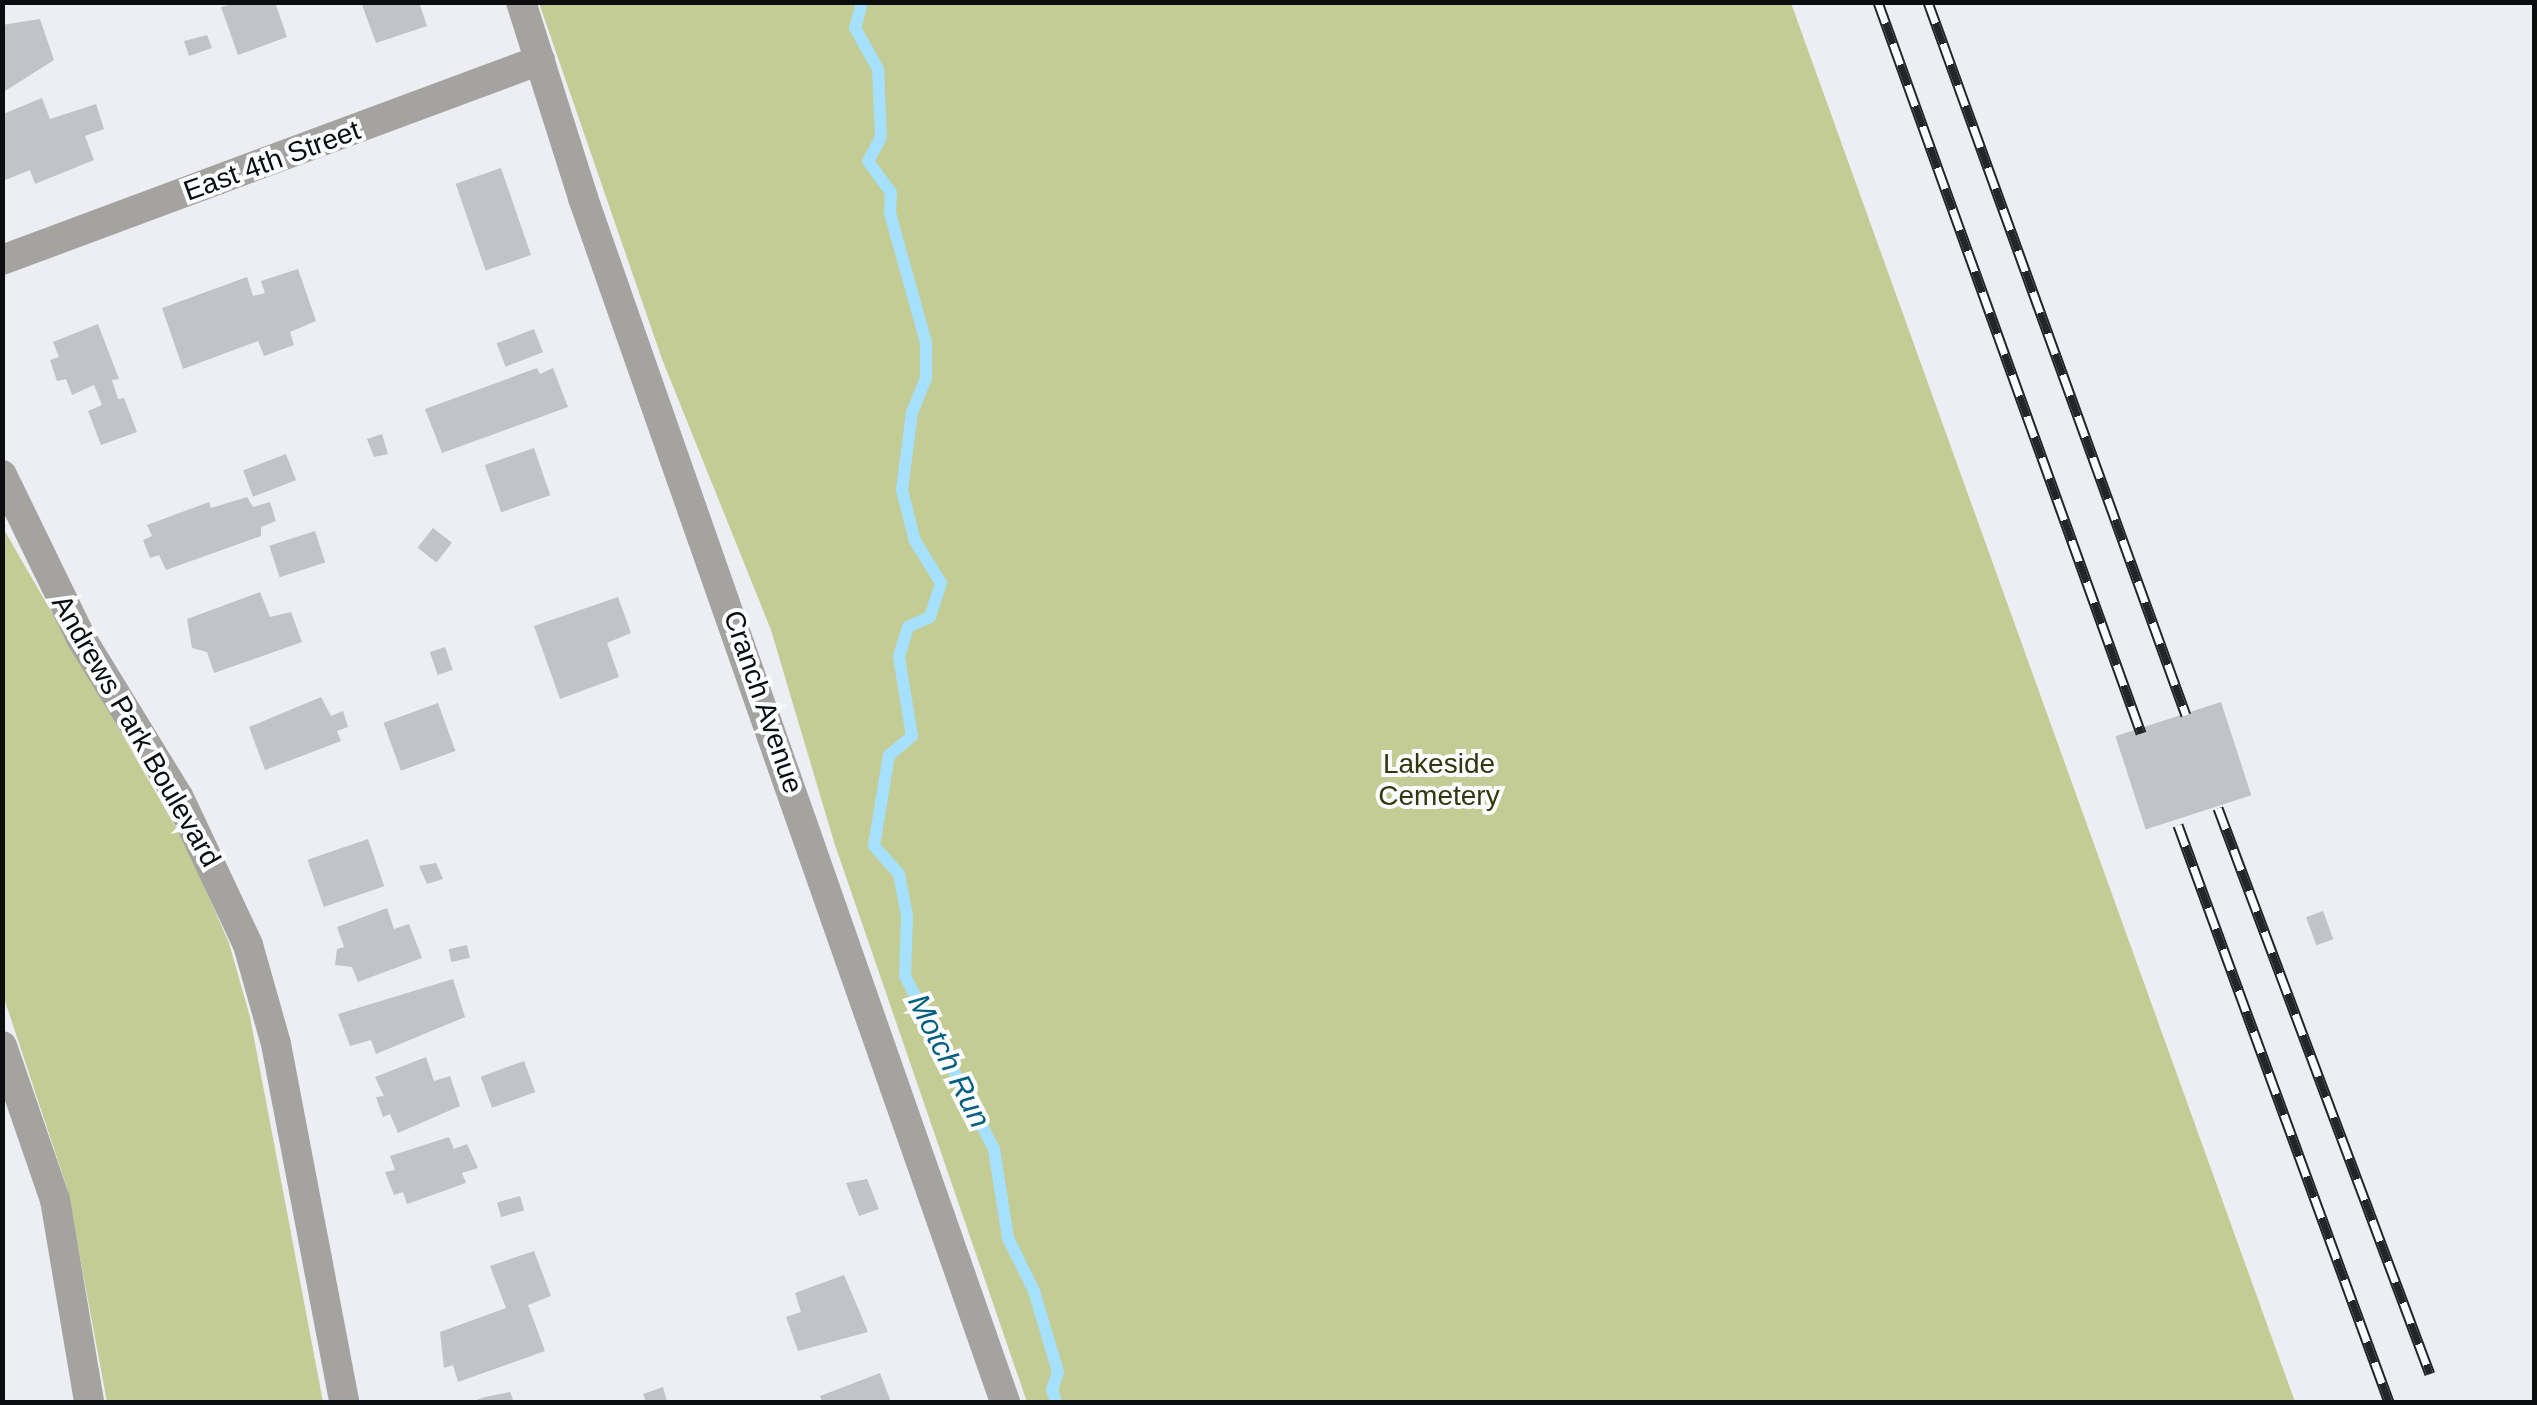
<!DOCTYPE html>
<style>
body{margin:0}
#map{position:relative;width:2537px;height:1405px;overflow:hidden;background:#edeef4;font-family:Helvetica,sans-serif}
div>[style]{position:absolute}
.green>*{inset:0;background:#c3cc94}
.stream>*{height:12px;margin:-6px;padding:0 6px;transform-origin:6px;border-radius:6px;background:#a6e0ff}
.building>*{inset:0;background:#c2c3c9;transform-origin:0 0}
.minor>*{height:30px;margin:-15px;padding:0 15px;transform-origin:15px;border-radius:15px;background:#a4a3a0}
.rail>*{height:11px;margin-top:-5.5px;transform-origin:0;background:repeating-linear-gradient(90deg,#fbfcfe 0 22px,#242527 0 44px);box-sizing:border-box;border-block:2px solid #242527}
span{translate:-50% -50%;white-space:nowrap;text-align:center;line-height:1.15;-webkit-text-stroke:8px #fbfcfe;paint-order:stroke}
.street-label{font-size:28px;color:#0c0d0f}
.park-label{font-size:28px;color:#32370e}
.water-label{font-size:30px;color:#055f80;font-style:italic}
.frame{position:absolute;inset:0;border:5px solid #0c0d0f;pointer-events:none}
</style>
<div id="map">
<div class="green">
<i style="clip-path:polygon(539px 3px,1791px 3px,2295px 1402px,1027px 1402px,834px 842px,771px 630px,662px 359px)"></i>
<i style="clip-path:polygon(3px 528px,186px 845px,229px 943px,250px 1017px,323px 1402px,107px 1402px,67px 1188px,3px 995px)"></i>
</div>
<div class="stream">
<i style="left:862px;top:2px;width:27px;rotate:105deg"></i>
<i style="left:855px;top:28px;width:47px;rotate:60.7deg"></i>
<i style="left:878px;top:69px;width:68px;rotate:87.5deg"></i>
<i style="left:881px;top:137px;width:27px;rotate:118deg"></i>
<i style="left:868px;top:161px;width:39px;rotate:54deg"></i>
<i style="left:891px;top:193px;width:20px;rotate:93deg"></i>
<i style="left:890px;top:213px;width:135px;rotate:74.5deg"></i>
<i style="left:926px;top:343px;width:35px;rotate:90deg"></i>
<i style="left:926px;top:378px;width:37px;rotate:112deg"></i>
<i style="left:912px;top:412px;width:79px;rotate:97.3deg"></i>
<i style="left:902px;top:490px;width:53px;rotate:75.7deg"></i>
<i style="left:915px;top:541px;width:49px;rotate:58.2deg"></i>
<i style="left:941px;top:583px;width:36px;rotate:108deg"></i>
<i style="left:930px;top:617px;width:24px;rotate:156deg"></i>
<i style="left:908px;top:627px;width:31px;rotate:107deg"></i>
<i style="left:899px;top:657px;width:80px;rotate:80.7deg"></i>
<i style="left:912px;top:736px;width:30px;rotate:140deg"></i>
<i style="left:889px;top:755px;width:92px;rotate:99.4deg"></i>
<i style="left:874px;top:846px;width:38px;rotate:48deg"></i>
<i style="left:899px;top:874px;width:43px;rotate:79.2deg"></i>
<i style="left:907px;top:916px;width:60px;rotate:91.9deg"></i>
<i style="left:905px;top:976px;width:195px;rotate:62.8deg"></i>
<i style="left:994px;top:1149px;width:90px;rotate:81.1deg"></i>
<i style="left:1008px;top:1238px;width:59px;rotate:63.9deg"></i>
<i style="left:1034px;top:1291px;width:84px;rotate:73.5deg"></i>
<i style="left:1058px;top:1372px;width:18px;rotate:109deg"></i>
<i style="left:1052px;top:1389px;width:14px;rotate:73deg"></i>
</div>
<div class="building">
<i style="clip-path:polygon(240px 2px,275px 2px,287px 37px,238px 55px,221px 7px)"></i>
<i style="clip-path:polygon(361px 2px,419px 2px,427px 26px,376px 43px)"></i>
<i style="clip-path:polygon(40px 19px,54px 60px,2px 93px,2px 25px)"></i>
<i style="clip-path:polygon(207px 35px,212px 48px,189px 56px,184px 41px)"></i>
<i style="clip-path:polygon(42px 98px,50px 119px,96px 104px,104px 129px,85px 136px,94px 160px,35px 184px,30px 170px,3px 181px,3px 114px)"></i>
<i style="left:501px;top:168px;width:92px;height:48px;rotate:71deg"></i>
<i style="clip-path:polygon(298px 269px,316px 321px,290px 332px,294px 345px,264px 356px,258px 341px,183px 369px,162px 308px,247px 277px,253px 296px,265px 293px,261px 281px)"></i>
<i style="clip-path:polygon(98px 324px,119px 379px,112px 380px,118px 399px,124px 398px,137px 432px,101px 445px,88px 411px,102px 405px,94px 385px,72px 395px,66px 379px,57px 381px,50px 360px,59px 357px,53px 342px)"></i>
<i style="left:534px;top:329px;width:25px;height:40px;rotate:69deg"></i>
<i style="clip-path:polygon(537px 368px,540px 374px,553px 368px,568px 407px,442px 453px,425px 409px)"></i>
<i style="clip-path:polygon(382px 434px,388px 454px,374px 457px,367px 439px)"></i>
<i style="left:534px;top:448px;width:50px;height:52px;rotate:71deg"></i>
<i style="left:286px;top:454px;width:28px;height:46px;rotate:69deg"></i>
<i style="clip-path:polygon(247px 497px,253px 507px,270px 502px,276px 521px,261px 527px,261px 536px,166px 570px,159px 555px,150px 558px,143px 540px,152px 536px,147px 525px,209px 502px,211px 508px)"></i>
<i style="left:433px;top:528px;width:24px;height:25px;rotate:38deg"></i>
<i style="left:315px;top:531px;width:33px;height:48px;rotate:72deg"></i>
<i style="clip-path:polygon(260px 592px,270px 617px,291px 612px,302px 642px,214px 673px,207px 652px,192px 648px,187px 619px)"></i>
<i style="clip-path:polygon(618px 597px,631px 633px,607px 643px,619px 677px,560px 699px,534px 626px)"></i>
<i style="left:445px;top:647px;width:24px;height:16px;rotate:71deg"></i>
<i style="clip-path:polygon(321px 697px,331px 716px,343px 711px,348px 727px,337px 731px,341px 741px,265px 770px,249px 727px)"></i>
<i style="left:2221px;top:702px;width:98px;height:111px;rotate:72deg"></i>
<i style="left:438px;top:703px;width:51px;height:58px;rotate:70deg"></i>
<i style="left:368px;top:839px;width:50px;height:64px;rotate:71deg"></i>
<i style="clip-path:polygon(436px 863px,443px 879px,427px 884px,419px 866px)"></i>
<i style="clip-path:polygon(387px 908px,394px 929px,409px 924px,422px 958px,358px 982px,352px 967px,335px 965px,337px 949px,344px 947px,337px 927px)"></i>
<i style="left:2323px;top:911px;width:30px;height:18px;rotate:70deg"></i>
<i style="left:467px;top:945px;width:13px;height:19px;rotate:77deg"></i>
<i style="clip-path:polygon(453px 979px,465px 1017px,376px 1054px,371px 1040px,350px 1046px,338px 1014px)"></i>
<i style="clip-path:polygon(426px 1057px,434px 1081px,450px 1076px,460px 1106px,398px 1133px,390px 1114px,383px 1117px,376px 1097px,384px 1096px,375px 1077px)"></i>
<i style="left:524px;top:1061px;width:33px;height:46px;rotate:70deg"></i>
<i style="clip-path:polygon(449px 1137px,454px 1149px,467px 1144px,478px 1168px,462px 1173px,466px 1183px,407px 1204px,403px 1192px,394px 1195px,385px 1172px,395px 1170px,390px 1156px)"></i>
<i style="clip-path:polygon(867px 1179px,879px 1209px,859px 1216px,846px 1183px)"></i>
<i style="left:520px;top:1196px;width:15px;height:24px;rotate:74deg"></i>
<i style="clip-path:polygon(534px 1251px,551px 1296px,528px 1305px,545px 1351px,458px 1382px,453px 1365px,444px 1368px,440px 1332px,506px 1308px,490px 1266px)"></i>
<i style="clip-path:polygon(844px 1275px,868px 1332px,798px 1351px,786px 1317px,801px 1312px,795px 1293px)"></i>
<i style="clip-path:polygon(880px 1373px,891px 1402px,822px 1402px,820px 1396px)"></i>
<i style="clip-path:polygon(663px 1387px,667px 1402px,646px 1402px,643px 1394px)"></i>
<i style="clip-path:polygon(510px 1392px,514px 1402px,471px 1402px,485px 1397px)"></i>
</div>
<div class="minor">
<i style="left:521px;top:2px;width:206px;rotate:72.4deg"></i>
<i style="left:583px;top:198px;width:1276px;rotate:70.68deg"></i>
<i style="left:2px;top:260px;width:574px;rotate:-20.39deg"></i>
<i style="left:2px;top:475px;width:181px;rotate:64.1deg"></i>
<i style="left:81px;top:638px;width:185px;rotate:58.5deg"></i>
<i style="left:178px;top:796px;width:165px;rotate:64.8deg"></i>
<i style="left:248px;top:945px;width:103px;rotate:74.2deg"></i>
<i style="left:276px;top:1044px;width:364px;rotate:79.2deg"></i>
<i style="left:2px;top:1046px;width:163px;rotate:71deg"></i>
<i style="left:55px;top:1200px;width:205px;rotate:80.4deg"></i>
</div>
<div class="rail">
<i style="left:1878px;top:2px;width:777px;rotate:70.21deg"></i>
<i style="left:1928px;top:2px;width:758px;rotate:70.11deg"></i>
<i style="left:2218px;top:808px;width:604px;rotate:69.47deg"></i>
<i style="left:2178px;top:825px;width:614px;rotate:69.91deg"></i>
</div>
<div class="street-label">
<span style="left:272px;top:161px;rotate:-20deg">East 4th Street</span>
<span style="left:763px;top:702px;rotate:71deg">Cranch Avenue</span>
<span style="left:136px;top:731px;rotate:60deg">Andrews Park Boulevard</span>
</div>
<div class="park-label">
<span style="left:1439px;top:780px">Lakeside<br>Cemetery</span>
</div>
<div class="water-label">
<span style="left:949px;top:1061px;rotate:63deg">Motch Run</span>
</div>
<div class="frame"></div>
</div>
